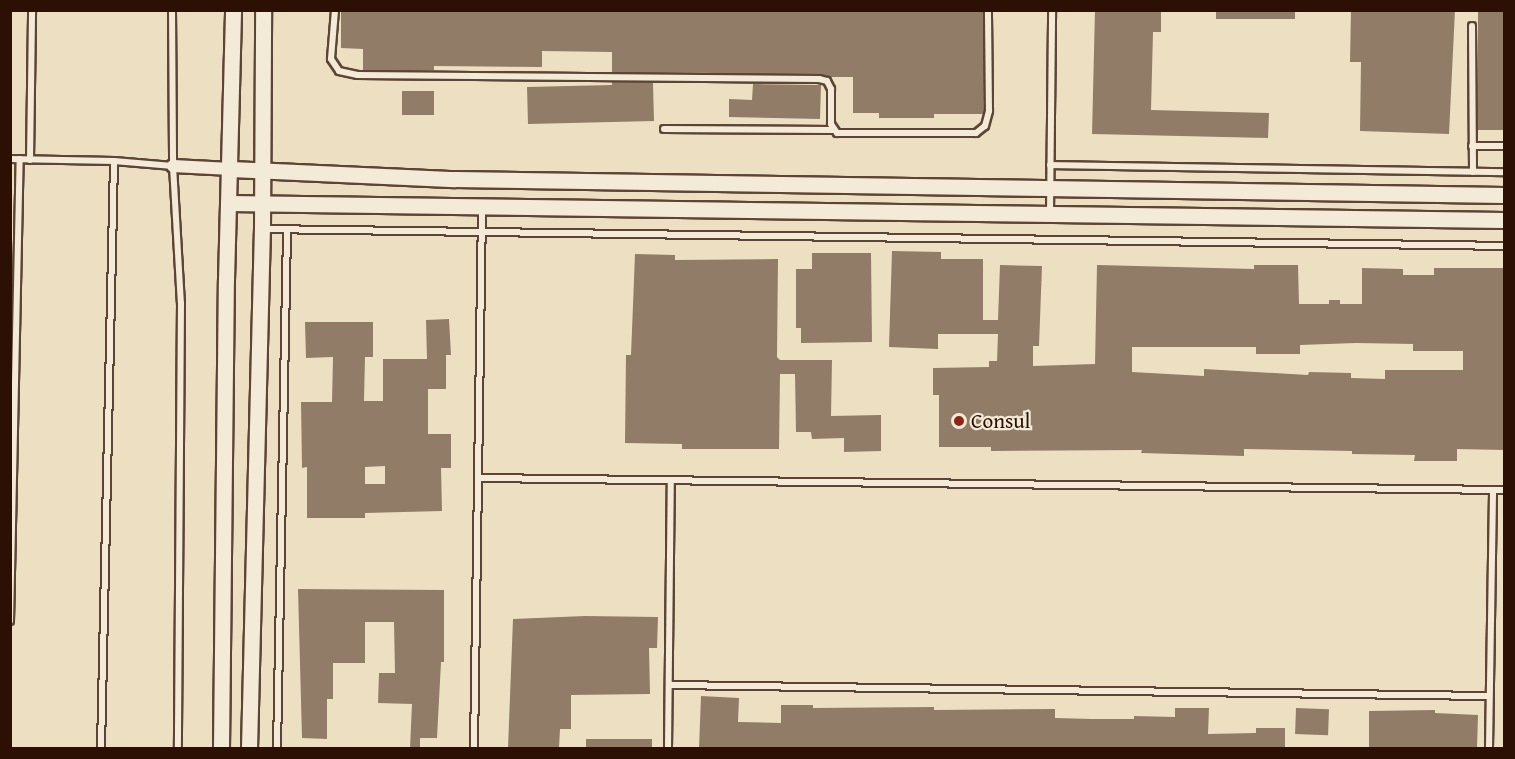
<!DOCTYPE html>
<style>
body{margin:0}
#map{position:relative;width:1515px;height:759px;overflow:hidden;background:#ede0c2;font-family:"Gentium Book Plus",serif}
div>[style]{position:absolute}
.building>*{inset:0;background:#917c67;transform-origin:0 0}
.roads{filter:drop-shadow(2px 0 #5d4434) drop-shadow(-2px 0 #5d4434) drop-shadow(0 2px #5d4434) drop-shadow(0 -2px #5d4434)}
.service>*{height:6px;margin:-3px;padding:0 3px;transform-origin:3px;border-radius:3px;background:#f3ebd7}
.minor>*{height:12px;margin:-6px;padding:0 6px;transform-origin:6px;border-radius:6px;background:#f3ebd7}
.tertiary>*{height:15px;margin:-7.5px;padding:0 7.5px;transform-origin:7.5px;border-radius:7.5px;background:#f3ebd7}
.dots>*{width:16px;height:16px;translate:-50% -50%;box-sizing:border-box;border:3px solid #f3ebd7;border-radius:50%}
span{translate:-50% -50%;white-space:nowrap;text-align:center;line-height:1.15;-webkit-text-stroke:4.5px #f3ebd7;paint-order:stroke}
.poi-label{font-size:21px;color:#2d1004}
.left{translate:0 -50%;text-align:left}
.frame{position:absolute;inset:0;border:12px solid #2d1004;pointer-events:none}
</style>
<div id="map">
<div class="building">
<i style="clip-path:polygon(341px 10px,983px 10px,984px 110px,983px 114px,934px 114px,934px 118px,879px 118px,879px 113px,853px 113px,853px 77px,831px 77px,819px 74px,612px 72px,612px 52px,542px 51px,542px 67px,434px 66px,434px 70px,363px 70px,363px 49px,341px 48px)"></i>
<i style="clip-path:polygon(1095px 10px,1161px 10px,1161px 32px,1153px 32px,1151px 110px,1269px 113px,1268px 138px,1092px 134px)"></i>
<i style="left:1216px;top:10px;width:79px;height:9px"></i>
<i style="clip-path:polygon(1351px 10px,1455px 10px,1449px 134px,1360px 131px,1361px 62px,1350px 62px)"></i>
<i style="left:1478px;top:10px;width:26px;height:120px"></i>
<i style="clip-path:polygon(612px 82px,653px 83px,654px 121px,528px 124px,527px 87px,612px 85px)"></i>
<i style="clip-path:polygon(753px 84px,821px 85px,820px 119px,729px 117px,729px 99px,752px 100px)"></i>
<i style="left:434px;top:91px;width:24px;height:32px;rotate:90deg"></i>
<i style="clip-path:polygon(evenodd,892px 251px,941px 252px,941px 259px,983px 259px,983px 320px,998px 320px,1000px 265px,1042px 266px,1039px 346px,1033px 346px,1033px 366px,1095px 364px,1097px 265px,1254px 269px,1254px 265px,1298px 265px,1299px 304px,1329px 304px,1329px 300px,1340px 300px,1340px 304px,1362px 304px,1362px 268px,1403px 269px,1403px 275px,1434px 275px,1434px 268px,1503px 268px,1504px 450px,1457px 449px,1457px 461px,1414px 461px,1415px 455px,1352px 454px,1352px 451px,1244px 449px,1244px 456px,1141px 453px,1142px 450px,991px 451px,991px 447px,939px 447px,939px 395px,933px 395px,933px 368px,989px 367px,989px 361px,997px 361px,998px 334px,938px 334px,938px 349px,889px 347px,892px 251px,1356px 343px,1413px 344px,1413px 351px,1463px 351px,1463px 370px,1385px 370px,1385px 379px,1351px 378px,1351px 373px,1309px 372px,1308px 375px,1204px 369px,1204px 376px,1132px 372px,1132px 347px,1256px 347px,1256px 354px,1300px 354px,1300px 345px,1356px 343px)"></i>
<i style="clip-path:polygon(812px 253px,871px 253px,872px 342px,801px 343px,801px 328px,796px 328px,796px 269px,812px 269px)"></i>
<i style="clip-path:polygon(635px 254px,675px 255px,675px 260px,778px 259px,777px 357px,780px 360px,832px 360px,831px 416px,881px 415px,881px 451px,844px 452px,844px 438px,812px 439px,811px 432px,796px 432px,795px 374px,780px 374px,779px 449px,682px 449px,682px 444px,625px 443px,626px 355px,631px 355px)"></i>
<i style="clip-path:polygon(evenodd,449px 319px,451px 355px,446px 355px,446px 389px,428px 389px,428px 434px,451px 434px,451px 468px,441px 468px,442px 511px,365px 513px,365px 518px,307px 518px,307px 467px,302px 468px,301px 402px,332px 402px,333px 357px,306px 358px,305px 322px,373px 322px,373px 357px,365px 357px,364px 401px,383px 401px,383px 359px,427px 359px,426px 320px,449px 319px,385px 466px,385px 484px,365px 484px,365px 467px,385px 466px)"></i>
<i style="clip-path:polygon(298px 589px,444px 590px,444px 662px,441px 662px,437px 738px,420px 738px,420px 748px,410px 748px,412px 704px,378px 703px,379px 673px,395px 673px,394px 622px,365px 622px,365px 663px,333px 663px,333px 699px,327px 699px,327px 739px,302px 738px)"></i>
<i style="clip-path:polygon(585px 616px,658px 617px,657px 648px,649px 648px,650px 694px,571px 695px,571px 729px,560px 729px,559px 748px,508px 748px,513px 619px)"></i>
<i style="clip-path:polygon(701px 696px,739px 698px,738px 722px,781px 723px,781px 705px,813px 705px,813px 708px,934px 707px,934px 710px,1055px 709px,1055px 718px,1092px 719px,1134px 719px,1134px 716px,1175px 717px,1175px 708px,1209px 708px,1208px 734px,1256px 733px,1256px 728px,1285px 728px,1285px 748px,699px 748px)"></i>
<i style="left:1296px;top:708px;width:33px;height:26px;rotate:2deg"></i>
<i style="clip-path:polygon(1435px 710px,1435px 713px,1478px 715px,1477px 748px,1369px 748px,1369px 711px)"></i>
<i style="left:586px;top:739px;width:66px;height:9px"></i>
</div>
<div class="roads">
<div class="service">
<i style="left:172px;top:10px;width:156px;rotate:89.6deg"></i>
<i style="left:173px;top:166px;width:137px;rotate:86.7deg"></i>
<i style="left:181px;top:303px;width:445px;rotate:90.4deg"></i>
<i style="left:335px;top:10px;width:49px;rotate:94.7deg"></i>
<i style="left:331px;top:59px;width:14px;rotate:56deg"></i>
<i style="left:339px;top:71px;width:19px;rotate:12deg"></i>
<i style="left:358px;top:75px;width:461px;rotate:0.5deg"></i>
<i style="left:819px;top:79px;width:8px;rotate:14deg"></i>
<i style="left:827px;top:81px;width:9px;rotate:63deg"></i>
<i style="left:831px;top:89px;width:35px;rotate:90deg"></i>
<i style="left:831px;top:124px;width:11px;rotate:56deg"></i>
<i style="left:837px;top:133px;width:139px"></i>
<i style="left:976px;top:133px;width:11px;rotate:-38deg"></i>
<i style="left:985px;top:126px;width:16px;rotate:-75deg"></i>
<i style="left:989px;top:111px;width:101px;rotate:-90.6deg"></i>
<i style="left:1472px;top:26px;width:146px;rotate:89.6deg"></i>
<i style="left:664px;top:129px;width:169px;rotate:0.3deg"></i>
<i style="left:1472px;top:146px;width:32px"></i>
<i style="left:10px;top:159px;width:104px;rotate:1.1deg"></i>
<i style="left:114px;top:161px;width:59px;rotate:4.8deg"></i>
<i style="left:30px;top:160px;width:150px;rotate:-89.2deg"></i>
<i style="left:1050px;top:165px;width:454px;rotate:0.9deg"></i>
<i style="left:1050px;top:213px;width:203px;rotate:-89.4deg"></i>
<i style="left:262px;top:229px;width:1242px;rotate:0.78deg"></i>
<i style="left:478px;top:478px;width:1026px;rotate:0.67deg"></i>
<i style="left:10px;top:621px;width:462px;rotate:-88.8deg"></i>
<i style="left:669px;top:685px;width:820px;rotate:0.77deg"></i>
<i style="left:101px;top:748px;width:587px;rotate:-88.73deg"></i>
<i style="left:277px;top:748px;width:517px;rotate:-88.89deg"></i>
<i style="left:474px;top:748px;width:542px;rotate:-89.15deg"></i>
<i style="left:668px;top:748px;width:268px;rotate:-89.4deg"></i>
<i style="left:1489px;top:748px;width:258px;rotate:-89.1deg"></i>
</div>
<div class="minor">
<i style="left:173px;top:166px;width:58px;rotate:3deg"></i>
</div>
<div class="tertiary">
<i style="left:231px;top:169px;width:224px;rotate:2.6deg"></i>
<i style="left:455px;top:179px;width:1049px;rotate:0.87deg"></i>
<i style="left:229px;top:203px;width:1275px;rotate:0.76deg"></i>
<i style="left:221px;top:748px;width:468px;rotate:-89.4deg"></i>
<i style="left:226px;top:280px;width:270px;rotate:-88.5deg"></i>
<i style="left:249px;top:748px;width:519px;rotate:-88.57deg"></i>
<i style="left:262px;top:229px;width:219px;rotate:-89.7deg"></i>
</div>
</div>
<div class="dots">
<i style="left:959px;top:421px;background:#8f2418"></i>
</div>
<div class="poi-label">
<span class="left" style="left:971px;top:421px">Consul</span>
</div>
<div class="frame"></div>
</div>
